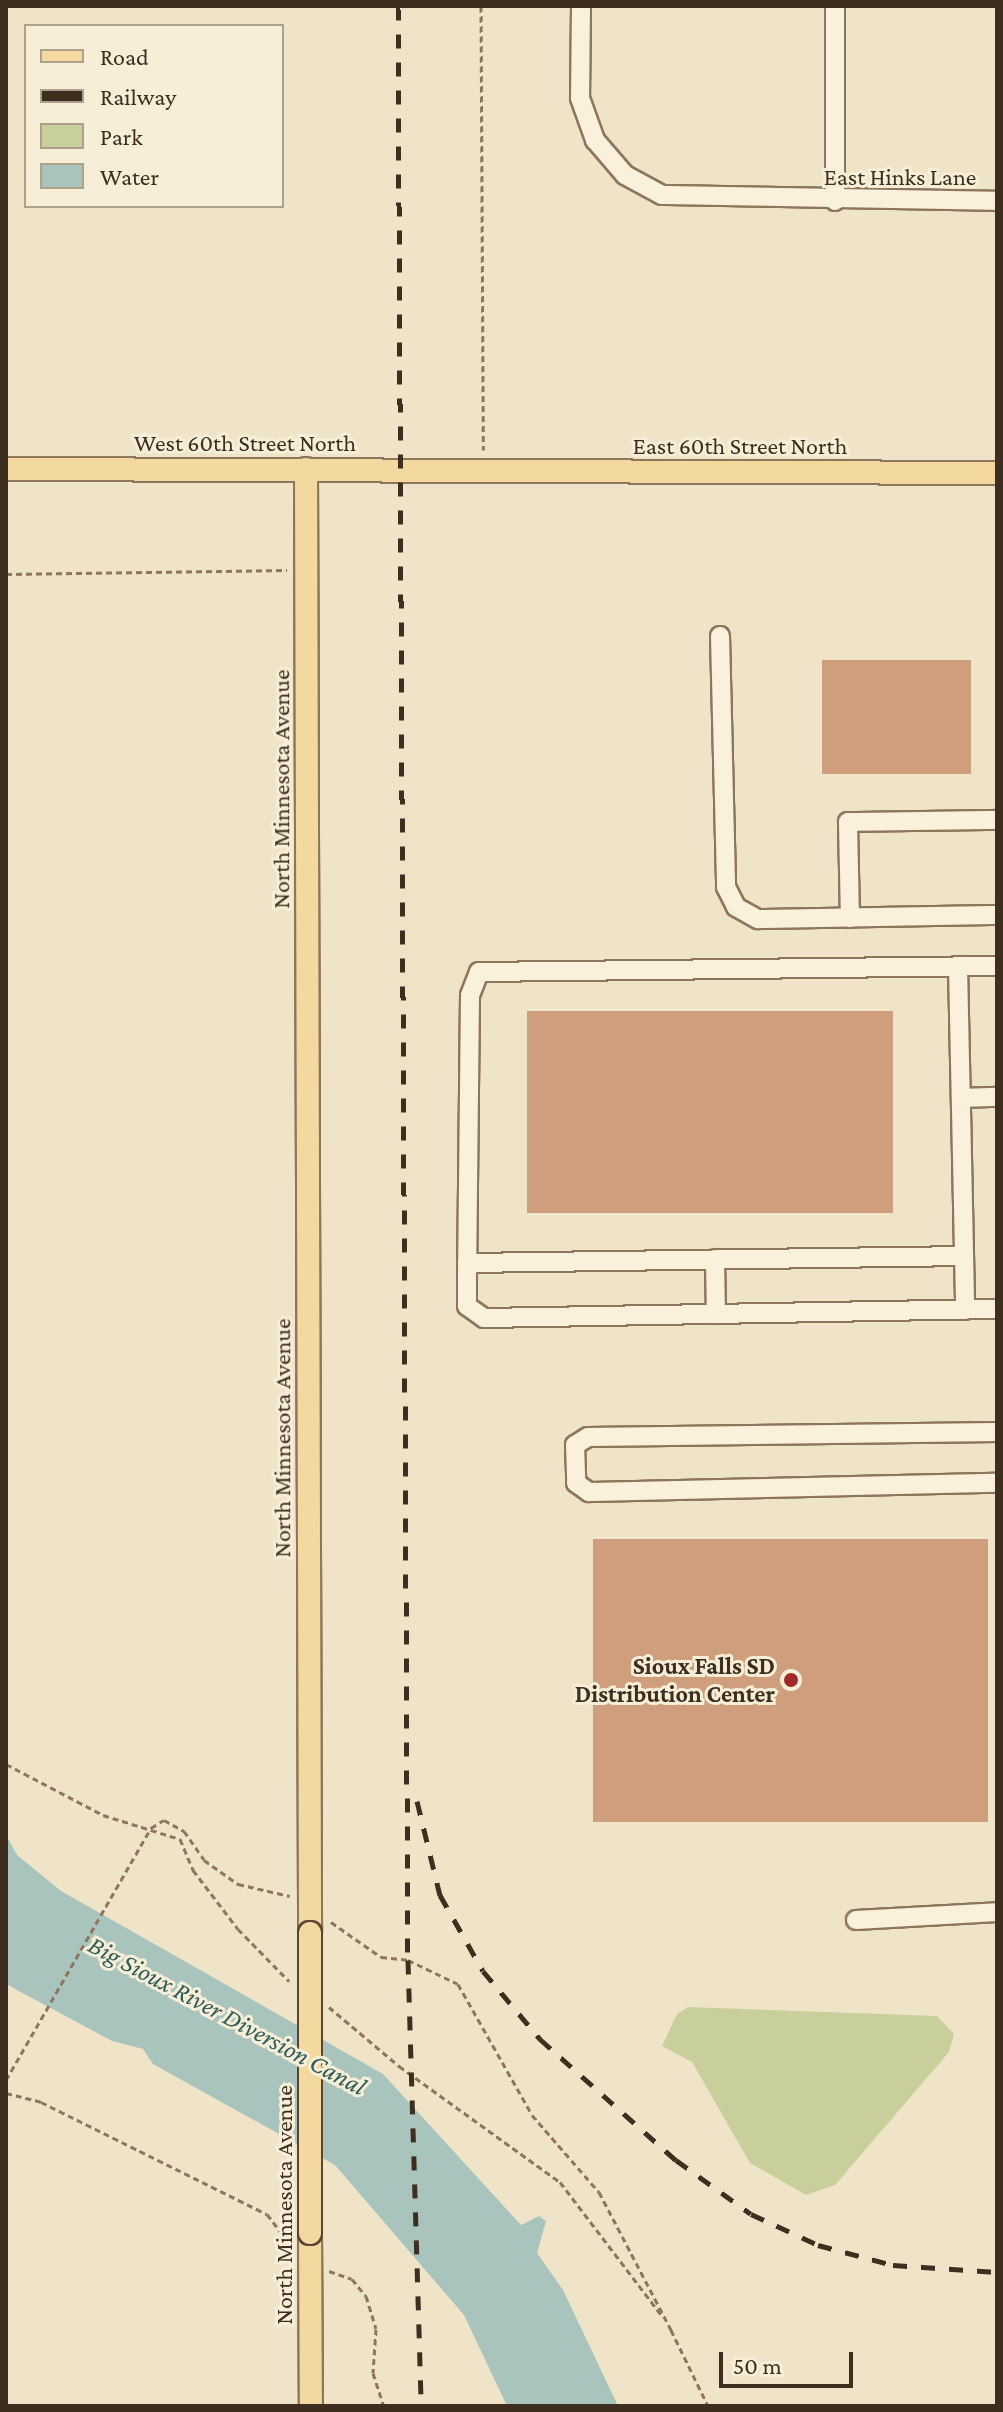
<!DOCTYPE html>
<style>
body{margin:0}
#map{position:relative;width:1003px;height:2412px;overflow:hidden;background:#f0e4c8;font-family:"Crimson Pro",serif}
div>[style]{position:absolute}
.green>*{inset:0;background:#c9cf9b}
.water>*{inset:0;background:#a9c4bc}
.building>*{inset:0;background:#cf9f7d;transform-origin:0 0}
.path>*{height:3px;margin-top:-1.5px;transform-origin:0;background:repeating-linear-gradient(90deg,#8d765c 0 6px,transparent 0 10px)}
.roads{filter:drop-shadow(2px 0 #8d765c) drop-shadow(-2px 0 #8d765c) drop-shadow(0 2px #8d765c) drop-shadow(0 -2px #8d765c)}
.minor>*{height:18px;margin:-9px;padding:0 9px;transform-origin:9px;border-radius:9px;background:#faf1dc}
.major>*{height:22px;margin:-11px;padding:0 11px;transform-origin:11px;border-radius:11px;background:#f3d9a0}
.rail>*{height:5px;margin-top:-2.5px;transform-origin:0;background:repeating-linear-gradient(90deg,#3d2e20 0 14px,transparent 0 28px)}
.bridges{filter:drop-shadow(2px 0 #5b4430) drop-shadow(-2px 0 #5b4430) drop-shadow(0 2px #5b4430) drop-shadow(0 -2px #5b4430)}
.major-bridge>*{height:22px;margin:-11px;padding:0 11px;transform-origin:11px;border-radius:11px;background:#f3d9a0}
.dots>*{width:22px;height:22px;translate:-50% -50%;box-sizing:border-box;border:4px solid #f7eed8;border-radius:50%}
span{translate:-50% -50%;white-space:nowrap;text-align:center;line-height:1.15;-webkit-text-stroke:6px #f7eed8;paint-order:stroke}
.street-label{font-size:24px;color:#3d2e20}
.poi-label{font-size:24px;color:#3d2e20;font-weight:700}
.right{translate:-100% -50%;text-align:right}
.water-label{font-size:26px;color:#2f5d5a;font-style:italic}
.frame{position:absolute;inset:0;border:8px solid #3d2e20;pointer-events:none}
.legend{position:absolute;left:24px;top:24px;width:260px;height:184px;box-sizing:border-box;background:#f7eed8;border:2px solid #ada18e;margin:0;padding:10px 14px;list-style:none;font-size:24px;color:#3d2e20}
.legend li{display:flex;align-items:center;gap:16px;height:40px}
.legend b{width:40px;border:2px solid #ada18e}
.scale{position:absolute;left:719px;top:2352px;width:134px;height:36px;box-sizing:border-box;border:4px solid #3d2e20;border-top:0;padding-left:10px;font-size:24px;line-height:28px;white-space:nowrap;color:#3d2e20;-webkit-text-stroke:6px #f7eed8;paint-order:stroke}
</style>
<div id="map">
<div class="green">
<i style="clip-path:polygon(688px 2007px,937px 2016px,954px 2034px,949px 2052px,835px 2185px,806px 2195px,750px 2163px,692px 2062px,662px 2046px,677px 2014px)"></i>
</div>
<div class="water">
<i style="clip-path:polygon(6px 1835px,17px 1855px,61px 1891px,383px 2074px,521px 2225px,539px 2216px,546px 2221px,537px 2253px,563px 2290px,618px 2406px,507px 2406px,464px 2315px,335px 2165px,153px 2064px,143px 2049px,112px 2041px,6px 1984px)"></i>
</div>
<div class="building">
<i style="left:971px;top:660px;width:114px;height:149px;rotate:90deg"></i>
<i style="left:893px;top:1011px;width:202px;height:366px;rotate:90deg"></i>
<i style="left:593px;top:1539px;width:395px;height:283px"></i>
</div>
<div class="path">
<i style="left:481px;top:6px;width:444px;rotate:89.7deg"></i>
<i style="left:6px;top:574px;width:281px;rotate:-0.8deg"></i>
<i style="left:6px;top:1764px;width:110px;rotate:27.7deg"></i>
<i style="left:103px;top:1815px;width:81px;rotate:17.3deg"></i>
<i style="left:180px;top:1839px;width:34px;rotate:67deg"></i>
<i style="left:193px;top:1870px;width:74px;rotate:52.7deg"></i>
<i style="left:238px;top:1929px;width:73px;rotate:45.6deg"></i>
<i style="left:331px;top:1922px;width:61px;rotate:35deg"></i>
<i style="left:381px;top:1957px;width:27px;rotate:6deg"></i>
<i style="left:408px;top:1960px;width:55px;rotate:25.6deg"></i>
<i style="left:458px;top:1984px;width:150px;rotate:60.5deg"></i>
<i style="left:532px;top:2115px;width:102px;rotate:49deg"></i>
<i style="left:599px;top:2192px;width:156px;rotate:62.4deg"></i>
<i style="left:329px;top:2007px;width:92px;rotate:40.1deg"></i>
<i style="left:399px;top:2066px;width:198px;rotate:35.8deg"></i>
<i style="left:560px;top:2182px;width:170px;rotate:52.7deg"></i>
<i style="left:6px;top:2080px;width:291px;rotate:-60.1deg"></i>
<i style="left:151px;top:1828px;width:15px;rotate:-32deg"></i>
<i style="left:164px;top:1820px;width:23px;rotate:29deg"></i>
<i style="left:184px;top:1831px;width:35px;rotate:55deg"></i>
<i style="left:204px;top:1860px;width:42px;rotate:35.2deg"></i>
<i style="left:238px;top:1884px;width:53px;rotate:13deg"></i>
<i style="left:6px;top:2093px;width:36px;rotate:14deg"></i>
<i style="left:41px;top:2102px;width:252px;rotate:26.4deg"></i>
<i style="left:267px;top:2214px;width:38px;rotate:53deg"></i>
<i style="left:329px;top:2271px;width:24px;rotate:19deg"></i>
<i style="left:352px;top:2279px;width:22px;rotate:51deg"></i>
<i style="left:366px;top:2296px;width:34px;rotate:73deg"></i>
<i style="left:376px;top:2329px;width:44px;rotate:93.9deg"></i>
<i style="left:373px;top:2373px;width:35px;rotate:72deg"></i>
<i style="left:671px;top:2330px;width:85px;rotate:64deg"></i>
</div>
<div class="roads">
<div class="minor">
<i style="left:581px;top:6px;width:92px;rotate:90.6deg"></i>
<i style="left:580px;top:98px;width:45px;rotate:70.3deg"></i>
<i style="left:595px;top:140px;width:46px;rotate:49.4deg"></i>
<i style="left:625px;top:175px;width:42px;rotate:28.4deg"></i>
<i style="left:662px;top:195px;width:335px;rotate:1deg"></i>
<i style="left:835px;top:201px;width:195px;rotate:-90deg"></i>
<i style="left:720px;top:636px;width:251px;rotate:88.6deg"></i>
<i style="left:726px;top:887px;width:22px;rotate:63deg"></i>
<i style="left:736px;top:907px;width:25px;rotate:29deg"></i>
<i style="left:758px;top:919px;width:239px;rotate:-1deg"></i>
<i style="left:850px;top:918px;width:96px;rotate:-91.2deg"></i>
<i style="left:848px;top:822px;width:149px;rotate:-0.8deg"></i>
<i style="left:958px;top:966px;width:344px;rotate:88.8deg"></i>
<i style="left:997px;top:966px;width:518px;rotate:179.34deg"></i>
<i style="left:479px;top:972px;width:25px;rotate:111deg"></i>
<i style="left:470px;top:995px;width:281px;rotate:90.6deg"></i>
<i style="left:467px;top:1276px;width:30px;rotate:90deg"></i>
<i style="left:467px;top:1306px;width:21px;rotate:35deg"></i>
<i style="left:484px;top:1318px;width:513px;rotate:-1.01deg"></i>
<i style="left:961px;top:1098px;width:36px;rotate:-2deg"></i>
<i style="left:715px;top:1259px;width:55px;rotate:89deg"></i>
<i style="left:467px;top:1263px;width:497px;rotate:-0.8deg"></i>
<i style="left:997px;top:1432px;width:409px;rotate:179.3deg"></i>
<i style="left:588px;top:1437px;width:15px;rotate:148deg"></i>
<i style="left:575px;top:1445px;width:38px;rotate:88deg"></i>
<i style="left:576px;top:1483px;width:16px;rotate:35deg"></i>
<i style="left:589px;top:1492px;width:408px;rotate:-1.3deg"></i>
<i style="left:856px;top:1920px;width:141px;rotate:-3.2deg"></i>
</div>
<div class="major">
<i style="left:6px;top:469px;width:991px;rotate:0.23deg"></i>
<i style="left:306px;top:469px;width:1464px;rotate:89.84deg"></i>
<i style="left:310px;top:2233px;width:173px;rotate:89.7deg"></i>
</div>
</div>
<div class="rail">
<i style="left:398px;top:6px;width:1954px;rotate:89.71deg"></i>
<i style="left:408px;top:1960px;width:446px;rotate:88.3deg"></i>
<i style="left:417px;top:1801px;width:97px;rotate:76.3deg"></i>
<i style="left:440px;top:1895px;width:87px;rotate:60.5deg"></i>
<i style="left:483px;top:1971px;width:89px;rotate:50deg"></i>
<i style="left:540px;top:2039px;width:182px;rotate:41.7deg"></i>
<i style="left:676px;top:2160px;width:92px;rotate:35.8deg"></i>
<i style="left:751px;top:2214px;width:74px;rotate:24.8deg"></i>
<i style="left:818px;top:2245px;width:78px;rotate:14.9deg"></i>
<i style="left:893px;top:2265px;width:104px;rotate:3.9deg"></i>
</div>
<div class="bridges">
<div class="major-bridge">
<i style="left:310px;top:2233px;width:300px;rotate:-90deg"></i>
</div>
</div>
<div class="dots">
<i style="left:791px;top:1680px;background:#9e2a2b"></i>
</div>
<div class="street-label">
<span style="left:900px;top:177px">East Hinks Lane</span>
<span style="left:245px;top:443px">West 60th Street North</span>
<span style="left:740px;top:446px">East 60th Street North</span>
<span style="left:281px;top:789px;rotate:-90deg">North Minnesota Avenue</span>
<span style="left:282px;top:1438px;rotate:-90deg">North Minnesota Avenue</span>
<span style="left:284px;top:2205px;rotate:-90deg">North Minnesota Avenue</span>
</div>
<div class="poi-label">
<span class="right" style="left:775px;top:1680px">Sioux Falls SD<br>Distribution Center</span>
</div>
<div class="water-label">
<span style="left:227px;top:2016px;rotate:28deg">Big Sioux River Diversion Canal</span>
</div>
<div class="frame"></div>
<ul class="legend">
<li><b style="height:10px;background:#f3d9a0"></b>Road</li>
<li><b style="height:10px;background:#3d2e20"></b>Railway</li>
<li><b style="height:22px;background:#c9cf9b"></b>Park</li>
<li><b style="height:22px;background:#a9c4bc"></b>Water</li>
</ul>
<div class="scale">50 m</div>
</div>
